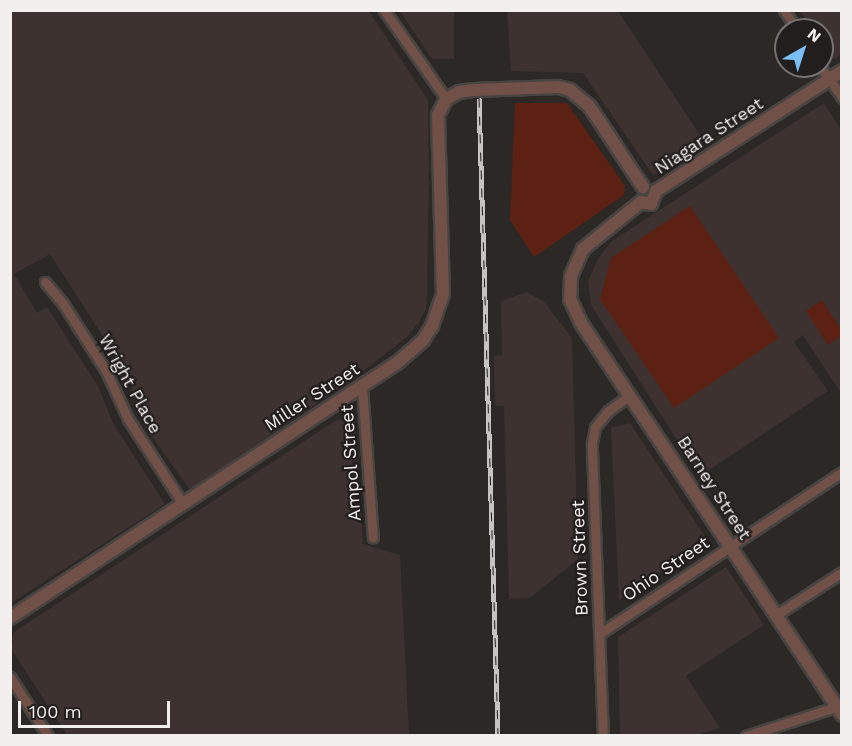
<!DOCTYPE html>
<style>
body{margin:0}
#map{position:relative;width:852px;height:746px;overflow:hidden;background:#2c2826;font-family:"Work Sans",sans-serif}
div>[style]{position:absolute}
.built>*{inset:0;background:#3d3230}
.green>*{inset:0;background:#5c2113}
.roads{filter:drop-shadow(2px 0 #484442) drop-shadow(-2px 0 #484442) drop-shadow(0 2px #484442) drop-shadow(0 -2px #484442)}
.minor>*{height:9px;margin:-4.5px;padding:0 4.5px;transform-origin:4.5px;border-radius:4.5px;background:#715048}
.tertiary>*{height:12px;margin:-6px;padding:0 6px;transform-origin:6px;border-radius:6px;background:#715048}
.rail>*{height:5px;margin-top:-2.5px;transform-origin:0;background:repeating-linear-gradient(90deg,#221e1d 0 9px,#c6c3c2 0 18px);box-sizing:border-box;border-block:2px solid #c6c3c2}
span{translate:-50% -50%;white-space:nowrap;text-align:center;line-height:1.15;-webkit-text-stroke:4.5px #221e1d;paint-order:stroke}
.street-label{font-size:18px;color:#f2efee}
.frame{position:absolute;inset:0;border:12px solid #f2efee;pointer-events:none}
.north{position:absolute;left:774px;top:18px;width:60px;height:60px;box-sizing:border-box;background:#221e1d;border:2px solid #757271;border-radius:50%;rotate:39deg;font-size:16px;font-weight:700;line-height:24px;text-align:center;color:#f2efee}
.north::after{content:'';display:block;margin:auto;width:21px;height:27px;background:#79bff8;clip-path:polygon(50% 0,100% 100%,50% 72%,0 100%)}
.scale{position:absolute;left:18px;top:701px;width:152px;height:27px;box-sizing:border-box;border:3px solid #f2efee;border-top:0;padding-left:8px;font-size:18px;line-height:21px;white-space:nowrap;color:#f2efee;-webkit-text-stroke:4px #221e1d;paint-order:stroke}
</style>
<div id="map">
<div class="built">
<i style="clip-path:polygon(11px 10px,369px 11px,428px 100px,429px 167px,427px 293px,426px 309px,419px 322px,407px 337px,354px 378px,190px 490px,144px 425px,127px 374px,50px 254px,14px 274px,37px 313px,47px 307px,98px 386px,113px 423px,165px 504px,11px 603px)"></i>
<i style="clip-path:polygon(400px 11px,454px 11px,454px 59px,432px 59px)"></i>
<i style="clip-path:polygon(507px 11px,618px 11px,705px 143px,653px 175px,583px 73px,511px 71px)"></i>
<i style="clip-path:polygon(800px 11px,841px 11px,841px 54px,833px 60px,822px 43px,822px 30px,813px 30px)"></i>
<i style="clip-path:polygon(824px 103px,841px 130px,841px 393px,803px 335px,794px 342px,828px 391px,700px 476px,591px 305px,588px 281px,599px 257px,612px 241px)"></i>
<i style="clip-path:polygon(527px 292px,544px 302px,572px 338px,578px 559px,530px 598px,509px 599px,504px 406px,495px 406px,494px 356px,502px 355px,501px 301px)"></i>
<i style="clip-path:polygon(338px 419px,354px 425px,363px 544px,400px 555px,409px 735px,67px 735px,11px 649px,14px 632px)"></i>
<i style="clip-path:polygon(630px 423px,708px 541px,619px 600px,611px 428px)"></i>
<i style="clip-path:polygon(726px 567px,764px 625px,686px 676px,720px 728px,697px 735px,620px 735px,618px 637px)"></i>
</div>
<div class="green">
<i style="clip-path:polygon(515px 103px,567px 103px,625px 186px,624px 195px,534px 257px,510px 220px)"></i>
<i style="clip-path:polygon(690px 206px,779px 338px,674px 408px,600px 299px,611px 258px)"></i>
<i style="clip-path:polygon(822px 300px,841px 330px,841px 336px,828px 345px,806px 311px)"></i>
</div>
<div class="roads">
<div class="minor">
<i style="left:384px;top:10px;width:108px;rotate:55.1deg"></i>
<i style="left:784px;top:10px;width:24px;rotate:57deg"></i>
<i style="left:820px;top:66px;width:39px;rotate:55deg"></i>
<i style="left:45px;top:282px;width:26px;rotate:50deg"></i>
<i style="left:62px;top:302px;width:82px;rotate:57.5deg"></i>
<i style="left:106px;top:371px;width:53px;rotate:65.4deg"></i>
<i style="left:128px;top:419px;width:101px;rotate:57.1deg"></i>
<i style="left:362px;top:386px;width:152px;rotate:85.9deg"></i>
<i style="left:776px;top:615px;width:79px;rotate:-33.1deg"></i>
<i style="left:599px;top:634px;width:292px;rotate:-33.7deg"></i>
<i style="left:10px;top:677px;width:70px;rotate:57.2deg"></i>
<i style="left:603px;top:736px;width:293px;rotate:-92.2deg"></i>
<i style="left:592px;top:443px;width:16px;rotate:-79deg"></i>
<i style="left:595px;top:427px;width:21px;rotate:-51deg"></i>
<i style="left:608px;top:411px;width:27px;rotate:-36deg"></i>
<i style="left:746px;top:736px;width:101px;rotate:-17.9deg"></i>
</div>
<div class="tertiary">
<i style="left:656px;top:191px;width:221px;rotate:-32.8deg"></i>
<i style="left:641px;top:202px;width:75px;rotate:141deg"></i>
<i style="left:583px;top:249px;width:30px;rotate:114deg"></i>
<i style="left:571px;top:276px;width:23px;rotate:92deg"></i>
<i style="left:570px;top:299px;width:26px;rotate:65deg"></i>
<i style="left:581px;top:323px;width:471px;rotate:56.3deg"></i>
<i style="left:641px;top:202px;width:10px;rotate:11deg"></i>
<i style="left:651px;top:204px;width:14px;rotate:-69deg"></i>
<i style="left:10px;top:618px;width:463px;rotate:-33.4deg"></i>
<i style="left:397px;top:363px;width:35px;rotate:-41deg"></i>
<i style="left:423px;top:340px;width:17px;rotate:-57deg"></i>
<i style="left:432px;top:326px;width:34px;rotate:-71deg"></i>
<i style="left:443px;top:294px;width:179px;rotate:-91.6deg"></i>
<i style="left:438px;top:115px;width:18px;rotate:-63deg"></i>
<i style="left:446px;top:99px;width:15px;rotate:-28deg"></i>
<i style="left:459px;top:92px;width:15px;rotate:-8deg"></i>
<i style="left:474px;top:90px;width:84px;rotate:-2deg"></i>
<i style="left:558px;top:87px;width:12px;rotate:14deg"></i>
<i style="left:570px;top:90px;width:26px;rotate:40deg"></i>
<i style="left:590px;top:107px;width:96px;rotate:56.5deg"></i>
</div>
</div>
<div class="rail">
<i style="left:479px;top:98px;width:638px;rotate:88.29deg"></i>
</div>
<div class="street-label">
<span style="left:709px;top:136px;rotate:-33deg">Niagara Street</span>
<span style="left:130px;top:384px;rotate:61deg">Wright Place</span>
<span style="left:312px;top:397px;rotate:-33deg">Miller Street</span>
<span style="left:351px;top:463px;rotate:-94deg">Ampol Street</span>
<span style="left:714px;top:488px;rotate:57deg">Barney Street</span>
<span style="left:580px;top:558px;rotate:-92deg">Brown Street</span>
<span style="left:666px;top:569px;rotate:-34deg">Ohio Street</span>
</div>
<div class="frame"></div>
<div class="north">N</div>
<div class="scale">100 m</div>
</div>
